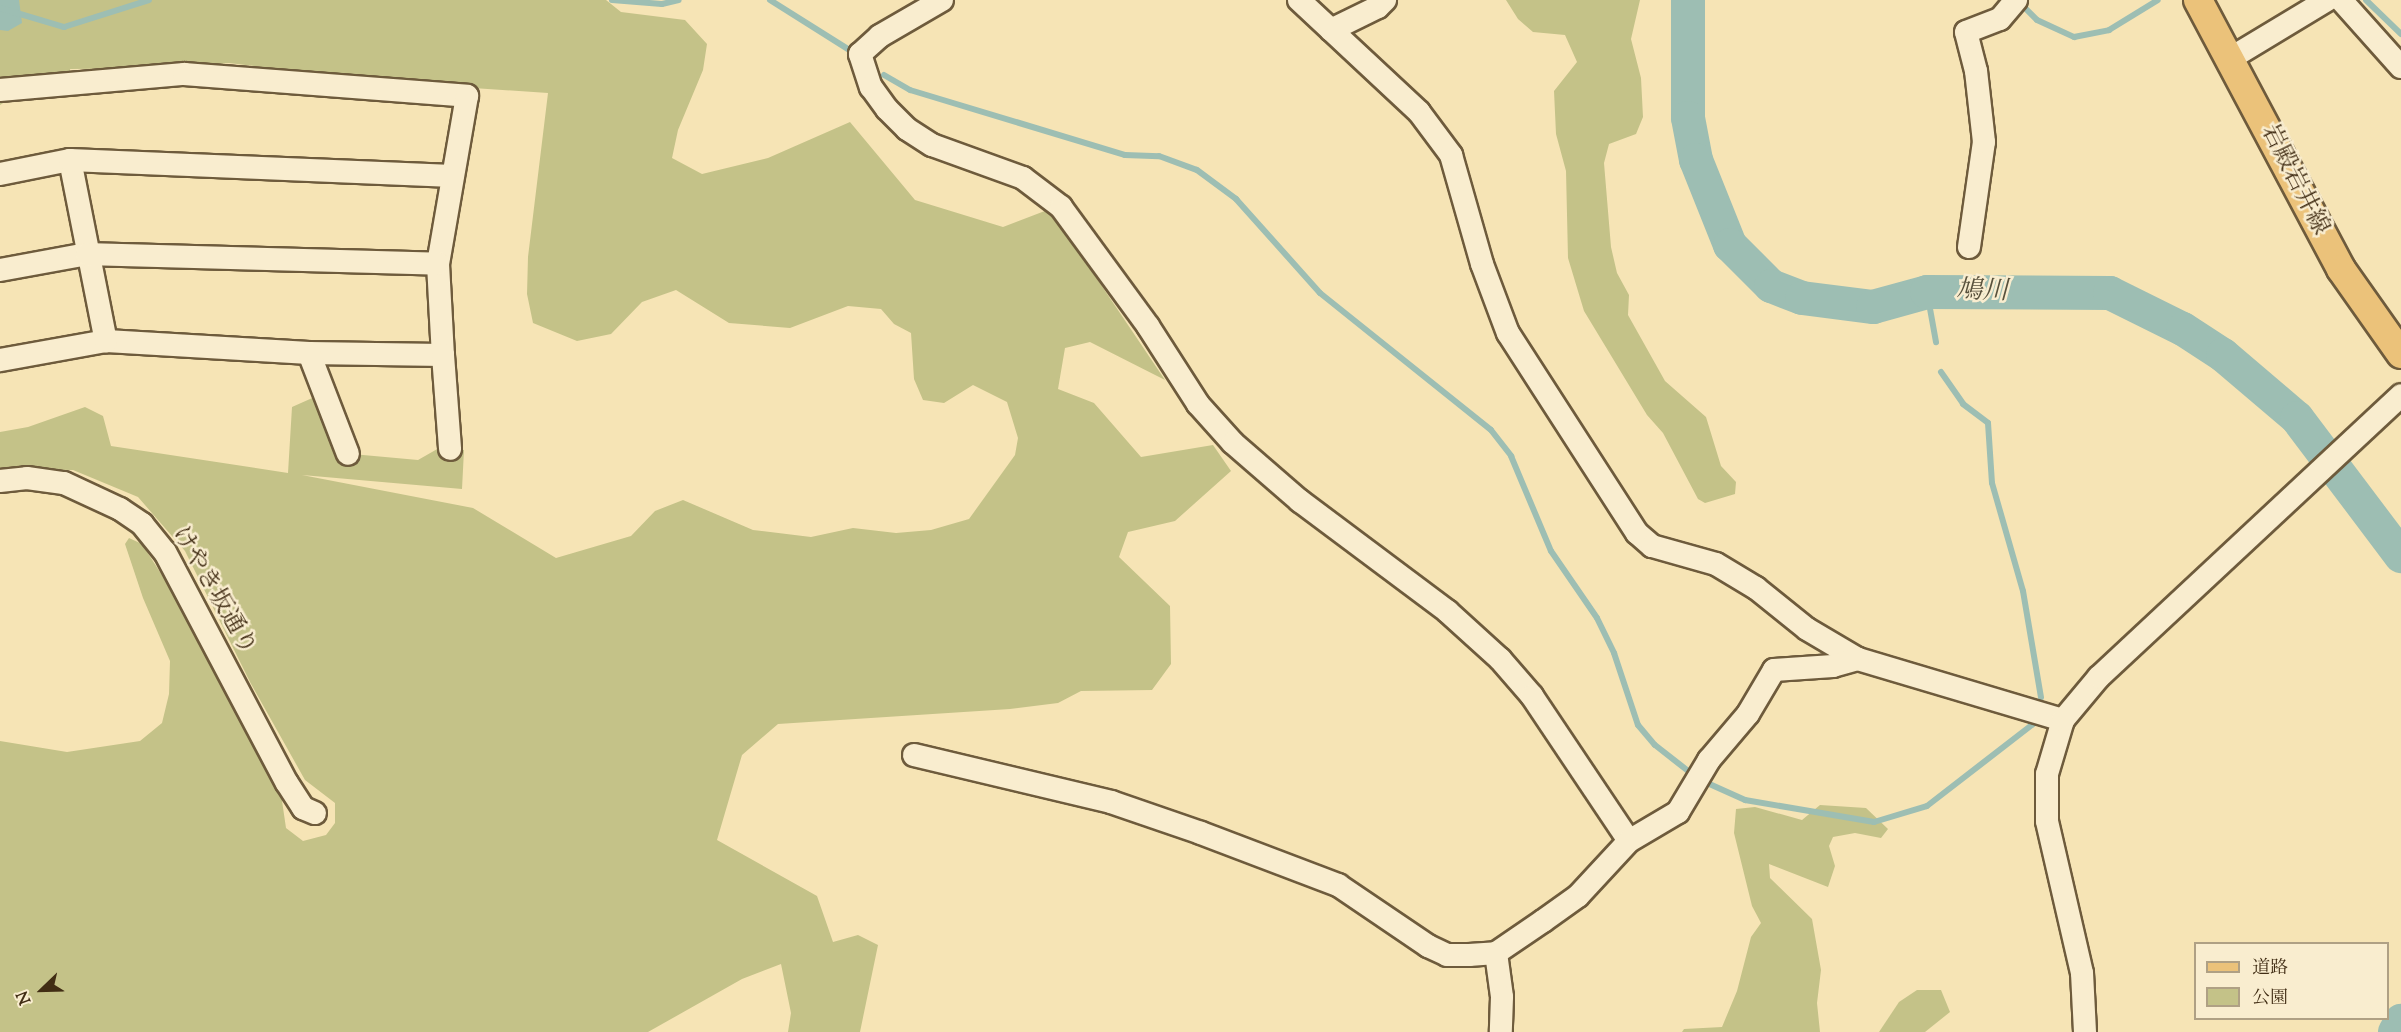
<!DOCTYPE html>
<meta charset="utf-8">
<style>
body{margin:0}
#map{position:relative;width:2401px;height:1032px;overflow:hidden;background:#f6e4b5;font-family:"Sorts Mill Goudy","Noto Serif JP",serif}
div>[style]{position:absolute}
.green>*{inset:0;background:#c4c288}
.water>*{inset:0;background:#9dbeb3}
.stream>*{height:6px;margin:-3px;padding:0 3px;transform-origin:3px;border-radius:3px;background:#9dbeb3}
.river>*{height:34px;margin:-17px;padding:0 17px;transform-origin:17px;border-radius:17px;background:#9dbeb3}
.roads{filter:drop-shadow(2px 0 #6e5b3c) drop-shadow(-2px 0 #6e5b3c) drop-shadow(0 2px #6e5b3c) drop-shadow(0 -2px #6e5b3c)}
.minor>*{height:22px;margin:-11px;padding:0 11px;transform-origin:11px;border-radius:11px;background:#f9edcf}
.major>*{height:28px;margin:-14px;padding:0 14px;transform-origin:14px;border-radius:14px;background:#ebc27a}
span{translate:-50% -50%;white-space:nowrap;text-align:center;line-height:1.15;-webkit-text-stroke:5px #f9edcf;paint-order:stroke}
.street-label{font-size:24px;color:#412d14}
.water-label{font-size:26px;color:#58513c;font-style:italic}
.legend{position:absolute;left:2194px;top:942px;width:195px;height:78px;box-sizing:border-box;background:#f9edcf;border:2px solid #afa084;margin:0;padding:8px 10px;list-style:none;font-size:18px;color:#412d14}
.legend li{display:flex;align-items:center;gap:12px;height:30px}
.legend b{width:30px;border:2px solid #afa084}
.north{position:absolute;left:12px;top:960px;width:60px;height:60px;-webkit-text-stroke:4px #f9edcf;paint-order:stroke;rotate:247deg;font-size:16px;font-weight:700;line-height:24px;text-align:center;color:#412d14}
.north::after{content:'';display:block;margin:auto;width:21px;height:27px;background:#412d14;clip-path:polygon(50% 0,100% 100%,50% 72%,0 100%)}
</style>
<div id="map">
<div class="green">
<i style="clip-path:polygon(0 0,606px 0,621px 12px,685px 20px,707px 44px,703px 70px,678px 130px,672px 158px,702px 174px,768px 158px,850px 122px,915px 200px,1003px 227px,1050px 209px,1165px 380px,1090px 342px,1065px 348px,1058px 389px,1094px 403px,1141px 457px,1213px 445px,1231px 471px,1175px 521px,1128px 532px,1119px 557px,1170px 606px,1171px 664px,1152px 690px,1081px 691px,1058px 703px,1010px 709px,778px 724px,742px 755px,717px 840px,817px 896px,833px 942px,858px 935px,878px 945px,860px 1032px,788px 1032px,791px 1013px,781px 964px,742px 979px,648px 1032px,0 1032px,0 741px,67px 752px,140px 741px,162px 723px,169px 694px,170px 661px,143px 598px,125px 544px,129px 538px,142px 544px,174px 594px,281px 794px,286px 828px,303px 841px,326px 835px,335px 823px,335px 803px,305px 780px,250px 682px,185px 551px,138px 497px,73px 470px,0 469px,0 432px,28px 427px,85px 407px,103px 416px,111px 446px,288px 473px,292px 407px,319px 395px,341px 453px,418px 460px,439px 448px,464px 450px,462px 489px,302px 475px,473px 508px,556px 558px,631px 536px,655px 511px,683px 500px,753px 530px,811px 537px,853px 528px,896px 533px,931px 530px,969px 519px,1015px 455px,1018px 438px,1007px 402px,973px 385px,944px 403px,923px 400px,914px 379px,911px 333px,894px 324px,881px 309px,848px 306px,790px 328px,729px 323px,676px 290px,642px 302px,611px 334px,577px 341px,533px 323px,527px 294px,528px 257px,548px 93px,384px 82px,229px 63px,174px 68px,70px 69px,71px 76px,41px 79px,0 105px)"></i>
<i style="clip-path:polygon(1506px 0,1640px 0,1631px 39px,1641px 78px,1643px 117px,1636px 134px,1609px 144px,1604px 163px,1611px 247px,1617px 273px,1629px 295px,1628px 315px,1665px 381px,1706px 417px,1721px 466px,1736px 482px,1735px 494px,1705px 503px,1698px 499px,1663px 433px,1647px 415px,1584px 311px,1568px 258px,1566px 171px,1556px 134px,1554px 91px,1577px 62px,1565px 35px,1533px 32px,1518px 19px)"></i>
<i style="clip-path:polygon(1820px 805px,1866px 808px,1888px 829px,1881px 838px,1855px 833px,1833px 837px,1829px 846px,1835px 866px,1828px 887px,1769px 864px,1770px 878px,1812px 919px,1821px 970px,1817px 1003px,1820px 1032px,1682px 1032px,1684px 1029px,1722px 1027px,1737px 991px,1751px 937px,1761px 923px,1752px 906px,1734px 833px,1736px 809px,1755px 807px,1802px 820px)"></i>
<i style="clip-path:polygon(1917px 990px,1941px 990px,1950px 1012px,1925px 1032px,1879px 1032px,1899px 1002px)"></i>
</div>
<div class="water">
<i style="clip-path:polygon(0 0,19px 0,22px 23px,8px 31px,0 30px)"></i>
</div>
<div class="stream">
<i style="left:612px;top:0;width:50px;rotate:4.6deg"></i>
<i style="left:662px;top:4px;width:17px;rotate:-13deg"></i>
<i style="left:770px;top:0;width:96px;rotate:32.2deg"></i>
<i style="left:2366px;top:0;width:49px;rotate:44.2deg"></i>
<i style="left:2019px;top:2px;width:25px;rotate:45deg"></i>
<i style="left:2037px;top:20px;width:41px;rotate:24.7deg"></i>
<i style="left:2074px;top:37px;width:36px;rotate:-11deg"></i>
<i style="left:2109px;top:30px;width:57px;rotate:-31.5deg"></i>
<i style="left:0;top:8px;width:67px;rotate:16.5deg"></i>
<i style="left:64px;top:27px;width:89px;rotate:-17.6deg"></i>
<i style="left:884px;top:75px;width:30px;rotate:30deg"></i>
<i style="left:910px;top:90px;width:225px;rotate:16.8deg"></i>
<i style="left:1125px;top:155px;width:34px;rotate:2deg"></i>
<i style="left:1159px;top:156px;width:40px;rotate:20.2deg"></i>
<i style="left:1197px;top:170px;width:49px;rotate:36.6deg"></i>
<i style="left:1236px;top:199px;width:126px;rotate:48.2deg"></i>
<i style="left:1320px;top:293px;width:219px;rotate:38.7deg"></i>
<i style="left:1491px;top:430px;width:33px;rotate:52deg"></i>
<i style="left:1511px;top:456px;width:103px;rotate:67.2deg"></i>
<i style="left:1551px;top:551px;width:81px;rotate:55.5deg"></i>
<i style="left:1597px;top:618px;width:39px;rotate:64deg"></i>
<i style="left:1614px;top:653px;width:76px;rotate:71.6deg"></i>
<i style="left:1638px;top:725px;width:26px;rotate:50deg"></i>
<i style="left:1655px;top:745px;width:47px;rotate:38.1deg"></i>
<i style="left:1927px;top:292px;width:51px;rotate:79.8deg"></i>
<i style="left:1941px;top:372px;width:39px;rotate:55deg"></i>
<i style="left:1963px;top:404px;width:31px;rotate:37deg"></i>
<i style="left:1988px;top:423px;width:60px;rotate:86.2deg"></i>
<i style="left:1992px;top:483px;width:112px;rotate:74deg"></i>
<i style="left:2023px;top:591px;width:108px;rotate:80.4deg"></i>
<i style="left:1705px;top:782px;width:44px;rotate:24.2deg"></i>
<i style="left:1745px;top:800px;width:131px;rotate:9.7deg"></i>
<i style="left:1874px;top:822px;width:55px;rotate:-16.8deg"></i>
<i style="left:1927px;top:806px;width:134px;rotate:-37.7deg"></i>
</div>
<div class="river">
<i style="left:1688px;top:0;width:118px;rotate:90deg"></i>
<i style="left:1688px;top:118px;width:43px;rotate:79.2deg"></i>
<i style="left:1696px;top:160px;width:92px;rotate:68.2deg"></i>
<i style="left:1730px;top:245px;width:58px;rotate:45deg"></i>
<i style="left:1771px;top:286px;width:33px;rotate:21deg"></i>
<i style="left:1802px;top:298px;width:72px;rotate:7.2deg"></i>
<i style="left:1873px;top:307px;width:56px;rotate:-15.5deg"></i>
<i style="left:1927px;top:292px;width:183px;rotate:0.3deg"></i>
<i style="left:2110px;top:293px;width:81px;rotate:26.3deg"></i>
<i style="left:2183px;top:329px;width:48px;rotate:33deg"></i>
<i style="left:2223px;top:355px;width:97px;rotate:40.4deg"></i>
<i style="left:2297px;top:418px;width:173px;rotate:53deg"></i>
<i style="left:2395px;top:1032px;width:13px;rotate:-61deg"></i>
</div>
<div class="roads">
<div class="minor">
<i style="left:942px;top:0;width:72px;rotate:149.9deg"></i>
<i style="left:880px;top:36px;width:27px;rotate:138deg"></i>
<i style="left:860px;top:54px;width:35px;rotate:72deg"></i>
<i style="left:871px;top:87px;width:27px;rotate:54deg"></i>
<i style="left:887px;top:109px;width:28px;rotate:45deg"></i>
<i style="left:907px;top:129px;width:30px;rotate:33deg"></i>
<i style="left:932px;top:145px;width:97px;rotate:19.9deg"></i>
<i style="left:1023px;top:178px;width:48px;rotate:37.3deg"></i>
<i style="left:1061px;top:207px;width:147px;rotate:53.8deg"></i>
<i style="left:1148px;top:326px;width:93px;rotate:57.3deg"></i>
<i style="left:1198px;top:404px;width:52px;rotate:48.1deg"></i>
<i style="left:1233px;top:443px;width:89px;rotate:40.9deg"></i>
<i style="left:1300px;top:501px;width:184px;rotate:36.8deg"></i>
<i style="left:1447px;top:611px;width:72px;rotate:42.2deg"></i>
<i style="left:1500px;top:659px;width:49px;rotate:49.1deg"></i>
<i style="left:1532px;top:696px;width:174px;rotate:56.2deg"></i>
<i style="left:1299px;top:0;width:164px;rotate:43deg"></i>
<i style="left:1419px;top:112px;width:54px;rotate:53.3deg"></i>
<i style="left:1451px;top:155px;width:113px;rotate:74.1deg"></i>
<i style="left:1482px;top:264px;width:74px;rotate:69.4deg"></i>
<i style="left:1508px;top:333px;width:238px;rotate:57.2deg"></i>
<i style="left:1637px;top:533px;width:20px;rotate:41deg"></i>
<i style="left:1652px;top:546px;width:66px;rotate:15.7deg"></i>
<i style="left:1716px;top:564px;width:47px;rotate:31deg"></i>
<i style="left:1756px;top:588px;width:65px;rotate:38.8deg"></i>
<i style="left:1807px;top:629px;width:59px;rotate:30.5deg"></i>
<i style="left:1858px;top:659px;width:214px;rotate:16.6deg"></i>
<i style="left:2341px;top:0;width:90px;rotate:48.2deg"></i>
<i style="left:1331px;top:30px;width:52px;rotate:-26.1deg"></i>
<i style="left:1378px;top:7px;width:10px;rotate:-45deg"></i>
<i style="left:2231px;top:58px;width:112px;rotate:-31.1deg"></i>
<i style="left:0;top:90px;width:185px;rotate:-5deg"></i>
<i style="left:184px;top:74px;width:284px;rotate:4.4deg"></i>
<i style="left:467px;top:96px;width:170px;rotate:99.8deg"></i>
<i style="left:438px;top:264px;width:91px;rotate:86.9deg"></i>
<i style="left:443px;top:355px;width:134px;rotate:-179.1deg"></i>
<i style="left:309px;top:353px;width:203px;rotate:-176.6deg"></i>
<i style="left:106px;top:341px;width:108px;rotate:169.8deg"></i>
<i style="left:70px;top:160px;width:185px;rotate:78.8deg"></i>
<i style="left:0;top:174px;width:71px;rotate:-11.3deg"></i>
<i style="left:70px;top:160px;width:383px;rotate:2.4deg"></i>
<i style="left:1969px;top:247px;width:106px;rotate:-81.9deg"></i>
<i style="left:1984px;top:142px;width:71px;rotate:-96.4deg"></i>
<i style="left:1976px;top:71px;width:40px;rotate:-104.4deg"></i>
<i style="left:1966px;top:32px;width:36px;rotate:-21deg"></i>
<i style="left:2000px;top:19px;width:25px;rotate:-50deg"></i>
<i style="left:0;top:270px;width:88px;rotate:-10.4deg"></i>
<i style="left:87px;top:254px;width:351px;rotate:1.6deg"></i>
<i style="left:309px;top:353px;width:108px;rotate:68.9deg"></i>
<i style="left:443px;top:355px;width:94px;rotate:85.7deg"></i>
<i style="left:0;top:481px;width:27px;rotate:-6deg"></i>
<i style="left:27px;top:478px;width:37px;rotate:8deg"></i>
<i style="left:64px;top:483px;width:62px;rotate:24.9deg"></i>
<i style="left:120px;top:509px;width:27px;rotate:34deg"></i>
<i style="left:142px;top:524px;width:36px;rotate:51deg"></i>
<i style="left:165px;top:552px;width:261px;rotate:62.2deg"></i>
<i style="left:287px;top:783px;width:30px;rotate:57deg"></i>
<i style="left:303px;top:808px;width:13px;rotate:23deg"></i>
<i style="left:914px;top:755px;width:203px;rotate:13.4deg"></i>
<i style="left:1111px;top:802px;width:95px;rotate:19deg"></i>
<i style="left:1201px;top:833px;width:147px;rotate:20.8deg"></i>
<i style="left:1338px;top:885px;width:109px;rotate:34.1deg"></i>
<i style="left:1428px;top:946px;width:21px;rotate:25deg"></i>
<i style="left:1447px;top:955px;width:22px"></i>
<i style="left:1469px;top:955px;width:27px;rotate:-4deg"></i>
<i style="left:1496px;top:953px;width:57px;rotate:-34.2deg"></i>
<i style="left:1543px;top:921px;width:43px;rotate:-35.5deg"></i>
<i style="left:1578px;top:896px;width:75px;rotate:-47.2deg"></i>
<i style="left:1629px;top:841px;width:57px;rotate:-30.6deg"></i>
<i style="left:1678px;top:812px;width:61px;rotate:-59.2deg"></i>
<i style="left:1709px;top:760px;width:60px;rotate:-49.7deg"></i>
<i style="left:1748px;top:714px;width:51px;rotate:-59.4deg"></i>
<i style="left:1774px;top:670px;width:59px;rotate:-3.9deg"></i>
<i style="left:1833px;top:666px;width:26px;rotate:-16deg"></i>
<i style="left:1496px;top:953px;width:44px;rotate:82.2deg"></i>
<i style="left:1502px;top:997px;width:35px;rotate:92deg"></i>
<i style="left:2085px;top:1032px;width:59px;rotate:-92.9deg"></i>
<i style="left:2082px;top:973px;width:156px;rotate:-103deg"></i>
<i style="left:2047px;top:821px;width:47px;rotate:-90deg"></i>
<i style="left:2047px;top:774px;width:56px;rotate:-73.5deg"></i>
<i style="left:2063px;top:720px;width:56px;rotate:-50.1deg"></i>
<i style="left:2099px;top:677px;width:413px;rotate:-43deg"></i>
</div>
<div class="major">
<i style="left:2198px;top:0;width:305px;rotate:62deg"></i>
<i style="left:2341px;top:269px;width:104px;rotate:54.8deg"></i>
</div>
</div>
<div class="street-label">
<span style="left:2294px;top:180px;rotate:63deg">岩殿岩井線</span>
<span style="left:213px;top:591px;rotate:60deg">けやき坂通り</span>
</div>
<div class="water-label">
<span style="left:1982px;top:292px;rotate:1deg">鳩川</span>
</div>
<ul class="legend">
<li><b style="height:8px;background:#ebc27a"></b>道路</li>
<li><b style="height:16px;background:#c4c288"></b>公園</li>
</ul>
<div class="north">N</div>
</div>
